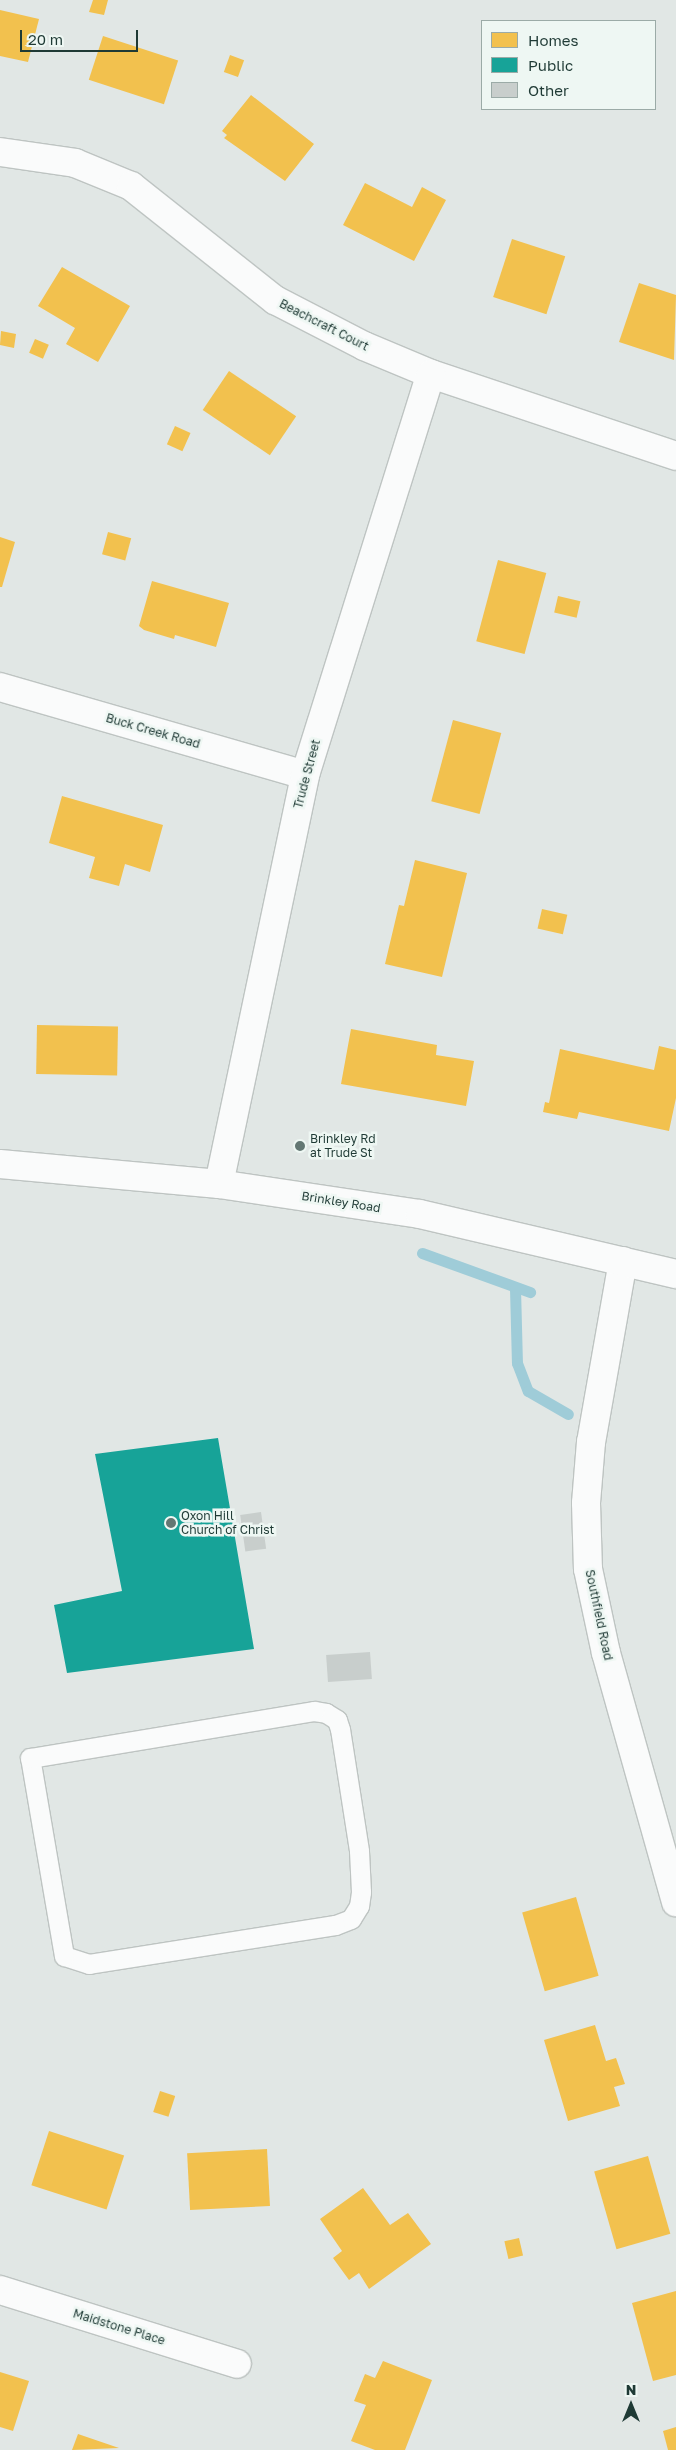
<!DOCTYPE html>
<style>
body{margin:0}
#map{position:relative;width:676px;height:2450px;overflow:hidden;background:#e1e7e5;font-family:"Golos Text",sans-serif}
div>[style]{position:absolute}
.homes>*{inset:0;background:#f2c14e;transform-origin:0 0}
.public>*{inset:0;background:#17a398}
.stream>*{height:11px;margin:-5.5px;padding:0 5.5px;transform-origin:5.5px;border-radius:5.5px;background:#9fccd8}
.building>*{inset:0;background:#c8cecc;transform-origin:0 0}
.roads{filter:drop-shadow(1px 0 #bec4c2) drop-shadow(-1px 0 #bec4c2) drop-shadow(0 1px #bec4c2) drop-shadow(0 -1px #bec4c2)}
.lane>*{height:19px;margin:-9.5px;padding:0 9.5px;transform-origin:9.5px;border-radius:9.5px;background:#fafbfb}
.street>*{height:28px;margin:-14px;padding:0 14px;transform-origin:14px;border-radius:14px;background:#fafbfb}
.secondary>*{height:28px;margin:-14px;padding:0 14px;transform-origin:14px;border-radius:14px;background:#fafbfb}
.dots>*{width:14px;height:14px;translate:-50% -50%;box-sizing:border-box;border:2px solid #eef7f3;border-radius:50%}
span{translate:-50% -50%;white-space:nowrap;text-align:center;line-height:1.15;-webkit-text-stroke:5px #eef7f3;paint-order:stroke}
.street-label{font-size:12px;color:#1f3a35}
.poi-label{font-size:12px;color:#1f3a35}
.left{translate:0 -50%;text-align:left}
.legend{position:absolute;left:481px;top:20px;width:175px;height:90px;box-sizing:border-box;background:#eef7f3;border:1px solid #9baba7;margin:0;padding:6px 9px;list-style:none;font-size:15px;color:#1f3a35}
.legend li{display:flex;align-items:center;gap:10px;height:25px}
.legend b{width:25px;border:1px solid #9baba7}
.north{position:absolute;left:606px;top:2380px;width:50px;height:50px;-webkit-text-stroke:4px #eef7f3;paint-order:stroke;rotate:0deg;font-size:14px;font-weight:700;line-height:20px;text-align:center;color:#1f3a35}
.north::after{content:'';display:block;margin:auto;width:18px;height:22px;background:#1f3a35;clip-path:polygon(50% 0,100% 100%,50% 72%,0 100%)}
.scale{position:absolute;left:20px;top:30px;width:118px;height:22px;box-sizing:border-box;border:2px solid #1f3a35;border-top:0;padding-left:6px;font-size:15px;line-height:18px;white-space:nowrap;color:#1f3a35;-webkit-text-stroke:4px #eef7f3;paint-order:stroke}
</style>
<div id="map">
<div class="homes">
<i style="clip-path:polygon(93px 0,108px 0,104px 15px,89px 12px)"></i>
<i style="clip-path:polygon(0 10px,39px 19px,28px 62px,0 56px)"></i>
<i style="left:103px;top:36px;width:79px;height:46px;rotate:18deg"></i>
<i style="left:230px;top:55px;width:15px;height:18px;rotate:20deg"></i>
<i style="clip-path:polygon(251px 95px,314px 144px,285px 181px,224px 138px,227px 135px,222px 131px)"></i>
<i style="clip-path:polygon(365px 183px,412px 207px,422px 187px,446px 200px,414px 261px,343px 225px)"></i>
<i style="left:512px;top:239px;width:56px;height:61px;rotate:18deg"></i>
<i style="clip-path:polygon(62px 267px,130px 306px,98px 362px,66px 344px,75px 328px,38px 306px)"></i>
<i style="clip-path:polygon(639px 283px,676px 295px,674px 360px,619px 342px)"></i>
<i style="clip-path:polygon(1px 331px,16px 334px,14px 348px,0 345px)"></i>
<i style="left:35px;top:339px;width:15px;height:15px;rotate:23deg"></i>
<i style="left:229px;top:371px;width:81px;height:47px;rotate:34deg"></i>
<i style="left:175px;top:426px;width:17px;height:20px;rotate:24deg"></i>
<i style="left:108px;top:532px;width:24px;height:23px;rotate:15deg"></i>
<i style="clip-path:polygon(0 537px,15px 542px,2px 587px,0 587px)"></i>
<i style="left:498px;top:560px;width:50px;height:84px;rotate:15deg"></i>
<i style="clip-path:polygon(152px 581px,229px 603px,216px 647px,175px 635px,174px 639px,144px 630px,139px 626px)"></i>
<i style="left:558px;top:596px;width:23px;height:17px;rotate:13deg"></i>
<i style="left:453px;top:720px;width:50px;height:84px;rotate:15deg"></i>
<i style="clip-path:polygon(62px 796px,163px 825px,150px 872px,125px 864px,119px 886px,89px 878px,95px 857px,49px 843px)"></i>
<i style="clip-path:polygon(415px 860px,467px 873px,442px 977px,385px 964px,399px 905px,404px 906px)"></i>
<i style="left:542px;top:909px;width:26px;height:20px;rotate:13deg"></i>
<i style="left:37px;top:1025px;width:81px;height:49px;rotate:1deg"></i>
<i style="clip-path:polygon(351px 1029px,437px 1045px,436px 1055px,474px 1061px,466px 1106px,341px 1084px)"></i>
<i style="clip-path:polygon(659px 1046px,676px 1050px,676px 1098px,669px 1131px,579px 1112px,577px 1119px,543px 1112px,545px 1102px,549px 1103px,560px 1049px,654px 1070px)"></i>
<i style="left:576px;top:1897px;width:82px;height:56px;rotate:74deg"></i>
<i style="clip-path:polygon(595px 2025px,606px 2061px,616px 2058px,625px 2084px,614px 2087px,620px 2106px,568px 2121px,544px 2040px)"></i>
<i style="left:160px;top:2091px;width:16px;height:22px;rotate:18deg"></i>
<i style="left:49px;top:2131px;width:79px;height:57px;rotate:18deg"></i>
<i style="left:267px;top:2149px;width:57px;height:80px;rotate:87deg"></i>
<i style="left:648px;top:2156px;width:81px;height:56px;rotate:74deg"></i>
<i style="clip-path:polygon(363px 2188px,390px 2225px,408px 2213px,431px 2244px,369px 2289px,359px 2273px,349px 2280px,333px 2258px,342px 2251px,320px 2219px)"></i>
<i style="left:519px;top:2238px;width:18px;height:15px;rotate:77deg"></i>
<i style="clip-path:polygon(676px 2291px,676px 2375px,653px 2381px,632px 2303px)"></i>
<i style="clip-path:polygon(383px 2361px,432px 2380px,405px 2450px,375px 2450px,351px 2441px,366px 2405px,354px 2401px,365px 2374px,375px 2378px)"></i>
<i style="clip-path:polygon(0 2372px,29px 2381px,13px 2431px,0 2427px)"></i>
<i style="clip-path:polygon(676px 2427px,676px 2450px,668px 2450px,663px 2431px)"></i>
<i style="clip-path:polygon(78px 2434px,119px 2448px,72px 2450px)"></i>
</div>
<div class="public">
<i style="clip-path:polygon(218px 1438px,254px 1649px,67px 1673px,54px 1605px,122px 1591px,95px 1454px)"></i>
</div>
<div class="stream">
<i style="left:422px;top:1253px;width:115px;rotate:19.9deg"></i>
<i style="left:515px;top:1288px;width:75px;rotate:88.5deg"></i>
<i style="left:517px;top:1363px;width:30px;rotate:69deg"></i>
<i style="left:528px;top:1391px;width:46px;rotate:29.9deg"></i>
</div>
<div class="building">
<i style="left:261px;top:1512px;width:37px;height:21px;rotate:82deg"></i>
<i style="left:370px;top:1652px;width:27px;height:44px;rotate:86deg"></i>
</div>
<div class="roads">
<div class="lane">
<i style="left:314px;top:1711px;width:12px;rotate:9deg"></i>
<i style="left:326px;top:1713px;width:13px;rotate:32deg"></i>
<i style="left:337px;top:1720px;width:9px;rotate:72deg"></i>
<i style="left:340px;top:1729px;width:123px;rotate:81.1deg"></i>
<i style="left:359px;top:1851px;width:41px;rotate:87.2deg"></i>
<i style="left:361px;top:1892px;width:14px;rotate:98deg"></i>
<i style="left:359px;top:1906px;width:15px;rotate:122deg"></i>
<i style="left:351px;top:1919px;width:17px;rotate:159deg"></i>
<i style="left:335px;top:1925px;width:249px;rotate:171deg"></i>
<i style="left:89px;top:1964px;width:26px;rotate:-162deg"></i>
<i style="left:64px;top:1956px;width:201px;rotate:-99.7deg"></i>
<i style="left:30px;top:1758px;width:288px;rotate:-9.4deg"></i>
</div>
<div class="street">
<i style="left:0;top:152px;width:76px;rotate:8.3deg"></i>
<i style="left:75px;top:163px;width:61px;rotate:22.3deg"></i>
<i style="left:131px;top:186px;width:184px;rotate:38.4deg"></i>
<i style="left:275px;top:300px;width:100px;rotate:27.3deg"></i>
<i style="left:364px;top:346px;width:73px;rotate:22.7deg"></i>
<i style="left:431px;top:374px;width:258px;rotate:18.5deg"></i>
<i style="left:0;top:687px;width:317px;rotate:16.1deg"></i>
<i style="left:219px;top:1184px;width:418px;rotate:-78.1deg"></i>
<i style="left:305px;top:775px;width:420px;rotate:-72.6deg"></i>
<i style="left:623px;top:1261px;width:184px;rotate:100deg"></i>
<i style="left:591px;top:1442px;width:61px;rotate:94.7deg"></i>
<i style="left:586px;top:1503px;width:66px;rotate:88.3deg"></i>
<i style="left:588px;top:1569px;width:86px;rotate:77.9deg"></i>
<i style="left:606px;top:1653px;width:259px;rotate:74.3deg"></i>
<i style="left:0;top:2290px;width:248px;rotate:17.3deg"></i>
</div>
<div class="secondary">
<i style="left:0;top:1164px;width:220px;rotate:5.2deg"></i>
<i style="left:219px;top:1184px;width:203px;rotate:8.5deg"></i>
<i style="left:420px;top:1214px;width:263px;rotate:13.2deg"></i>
</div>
</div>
<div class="dots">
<i style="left:300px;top:1146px;background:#637773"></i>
<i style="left:171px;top:1523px;background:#637773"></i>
</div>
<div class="street-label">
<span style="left:324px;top:325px;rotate:27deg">Beachcraft Court</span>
<span style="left:153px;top:731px;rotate:16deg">Buck Creek Road</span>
<span style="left:307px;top:774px;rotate:-75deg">Trude Street</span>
<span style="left:341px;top:1202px;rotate:9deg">Brinkley Road</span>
<span style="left:599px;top:1615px;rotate:78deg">Southfield Road</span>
<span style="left:119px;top:2327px;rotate:17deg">Maidstone Place</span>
</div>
<div class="poi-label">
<span class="left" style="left:310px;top:1146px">Brinkley Rd<br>at Trude St</span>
<span class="left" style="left:181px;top:1523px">Oxon Hill<br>Church of Christ</span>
</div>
<ul class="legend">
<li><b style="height:14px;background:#f2c14e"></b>Homes</li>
<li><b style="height:14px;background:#17a398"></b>Public</li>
<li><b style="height:14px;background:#c8cecc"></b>Other</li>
</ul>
<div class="north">N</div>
<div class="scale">20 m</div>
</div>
